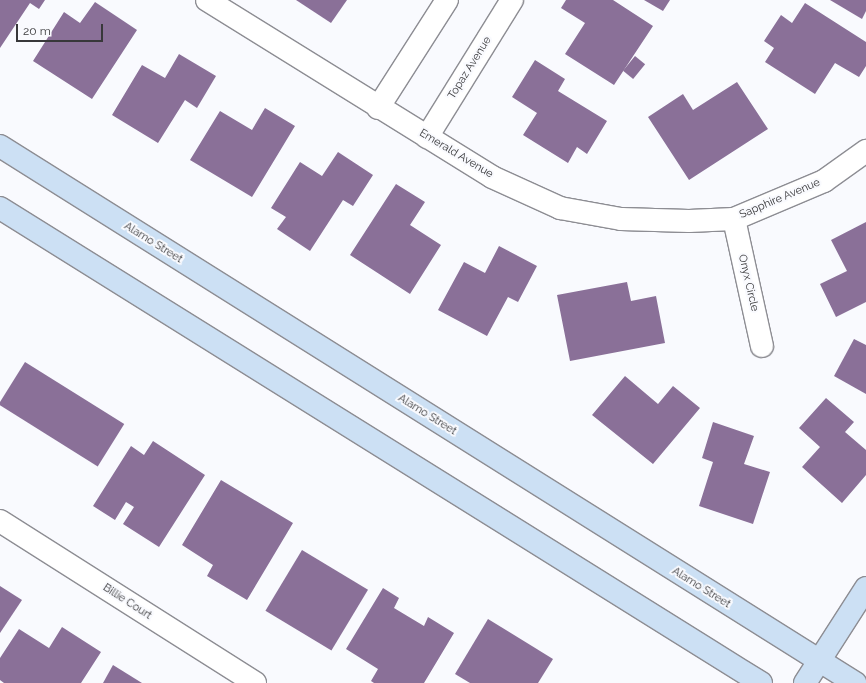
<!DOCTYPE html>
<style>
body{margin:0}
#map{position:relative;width:866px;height:683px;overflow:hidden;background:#f9fafe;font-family:Raleway,sans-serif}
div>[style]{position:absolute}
.building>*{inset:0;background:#8a7098;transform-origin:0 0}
.roads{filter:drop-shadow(1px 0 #8d8d93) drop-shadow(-1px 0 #8d8d93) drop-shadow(0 1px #8d8d93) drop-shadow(0 -1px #8d8d93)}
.street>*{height:22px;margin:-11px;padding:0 11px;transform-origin:11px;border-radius:11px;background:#fff}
.secondary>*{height:22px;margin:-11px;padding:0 11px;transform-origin:11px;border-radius:11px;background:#cce0f4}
span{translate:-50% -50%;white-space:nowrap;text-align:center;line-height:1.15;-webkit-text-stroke:4px #f9fafe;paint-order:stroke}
.street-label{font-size:11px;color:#38383a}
.scale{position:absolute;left:16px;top:24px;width:87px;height:18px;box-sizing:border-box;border:2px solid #38383a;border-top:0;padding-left:5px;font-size:12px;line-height:14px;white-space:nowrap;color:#38383a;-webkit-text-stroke:3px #f9fafe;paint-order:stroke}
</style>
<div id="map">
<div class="building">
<i style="clip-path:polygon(0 0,45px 0,39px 9px,30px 3px,0 48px)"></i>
<i style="clip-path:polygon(296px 0,347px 0,331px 23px)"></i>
<i style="clip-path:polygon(566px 0,613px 0,653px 26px,614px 85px,565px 54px,585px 23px,561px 8px)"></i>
<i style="clip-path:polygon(644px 0,670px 0,663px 11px)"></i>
<i style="clip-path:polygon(830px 0,866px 0,866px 11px,862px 19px)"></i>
<i style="clip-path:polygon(95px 2px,137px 30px,92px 99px,33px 61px,64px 12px,80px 23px)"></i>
<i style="clip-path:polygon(805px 3px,866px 42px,866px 66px,859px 77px,835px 63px,815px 94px,765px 62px,774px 48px,764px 41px,781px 15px,792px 23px)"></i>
<i style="clip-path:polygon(179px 54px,216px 76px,197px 108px,185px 100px,158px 143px,112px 115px,142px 65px,165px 78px)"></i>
<i style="left:635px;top:56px;width:13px;height:19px;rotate:39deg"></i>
<i style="clip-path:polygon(535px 60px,565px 79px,558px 91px,607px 121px,587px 154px,577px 147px,568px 163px,523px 135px,537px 113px,512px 97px)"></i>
<i style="clip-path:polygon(737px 82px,768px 129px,689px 180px,648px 117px,683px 94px,693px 110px)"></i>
<i style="clip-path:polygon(265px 108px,295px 126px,252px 197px,190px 160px,220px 111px,252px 130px)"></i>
<i style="clip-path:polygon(338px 152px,373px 175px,353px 206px,343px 200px,310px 251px,277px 229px,286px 217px,271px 208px,300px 162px,322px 176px)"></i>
<i style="clip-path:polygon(396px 184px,425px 202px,410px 225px,441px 245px,410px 294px,350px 255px)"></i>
<i style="clip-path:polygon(866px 222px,866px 302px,836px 317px,820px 284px,847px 271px,831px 240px)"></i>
<i style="clip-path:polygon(499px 246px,537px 266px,518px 302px,508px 297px,487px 336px,438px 310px,464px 262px,485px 273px)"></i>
<i style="clip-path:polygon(627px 282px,631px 301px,656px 296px,665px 343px,570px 361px,557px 295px)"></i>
<i style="clip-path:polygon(854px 339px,866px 345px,866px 394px,834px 376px)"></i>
<i style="left:25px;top:362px;width:117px;height:50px;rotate:32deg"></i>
<i style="clip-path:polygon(625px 376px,658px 404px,673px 386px,700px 408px,653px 464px,592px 415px)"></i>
<i style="clip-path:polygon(826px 398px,854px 422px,845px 432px,866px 450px,866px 475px,842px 503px,802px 467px,820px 447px,799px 428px)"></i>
<i style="clip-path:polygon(713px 422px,754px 436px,744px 464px,770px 472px,753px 524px,699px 506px,713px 462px,702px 458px)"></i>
<i style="clip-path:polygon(153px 441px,205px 475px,159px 547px,123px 524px,134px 507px,126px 502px,115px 520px,93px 506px,131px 446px,144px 455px)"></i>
<i style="clip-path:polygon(221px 480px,293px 523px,247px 600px,207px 576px,213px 565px,182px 545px)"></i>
<i style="left:302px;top:550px;width:77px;height:71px;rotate:31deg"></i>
<i style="clip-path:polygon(0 586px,22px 600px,0 633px)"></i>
<i style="clip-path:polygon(383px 588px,399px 598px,394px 608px,424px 626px,428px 617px,454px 633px,424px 683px,374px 683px,371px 681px,378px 669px,346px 649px)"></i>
<i style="clip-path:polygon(488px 619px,553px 659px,538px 683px,470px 683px,455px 674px)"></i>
<i style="clip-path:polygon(62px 627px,101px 652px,81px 683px,4px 683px,0 680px,0 658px,19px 629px,49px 648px)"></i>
<i style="clip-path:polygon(113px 665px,142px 683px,103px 683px)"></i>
</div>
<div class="roads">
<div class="street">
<i style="left:207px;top:0;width:335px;rotate:31.8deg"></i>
<i style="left:492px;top:177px;width:75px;rotate:24.5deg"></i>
<i style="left:560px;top:208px;width:62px;rotate:10.2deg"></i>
<i style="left:621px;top:219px;width:68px;rotate:1.7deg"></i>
<i style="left:689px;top:221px;width:45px;rotate:-2.5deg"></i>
<i style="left:734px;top:219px;width:98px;rotate:-22.9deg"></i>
<i style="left:824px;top:181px;width:52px;rotate:-35.5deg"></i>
<i style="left:378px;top:108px;width:128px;rotate:-57.4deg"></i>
<i style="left:427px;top:137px;width:161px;rotate:-58.2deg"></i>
<i style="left:734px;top:219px;width:130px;rotate:77.6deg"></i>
<i style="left:0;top:521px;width:302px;rotate:32.4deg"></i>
</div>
<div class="secondary">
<i style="left:0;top:146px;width:1010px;rotate:32.13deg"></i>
<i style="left:0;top:208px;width:897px;rotate:31.97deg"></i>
<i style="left:805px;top:683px;width:113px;rotate:-57.3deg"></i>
</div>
</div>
<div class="street-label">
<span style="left:470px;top:68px;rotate:-58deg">Topaz Avenue</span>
<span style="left:456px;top:154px;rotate:31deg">Emerald Avenue</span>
<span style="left:780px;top:199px;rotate:-23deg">Sapphire Avenue</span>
<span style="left:153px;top:243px;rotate:32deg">Alamo Street</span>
<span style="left:748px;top:283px;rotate:77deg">Onyx Circle</span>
<span style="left:427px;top:415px;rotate:32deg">Alamo Street</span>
<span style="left:701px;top:588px;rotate:32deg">Alamo Street</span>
<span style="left:127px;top:602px;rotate:33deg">Billie Court</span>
</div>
<div class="scale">20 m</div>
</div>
